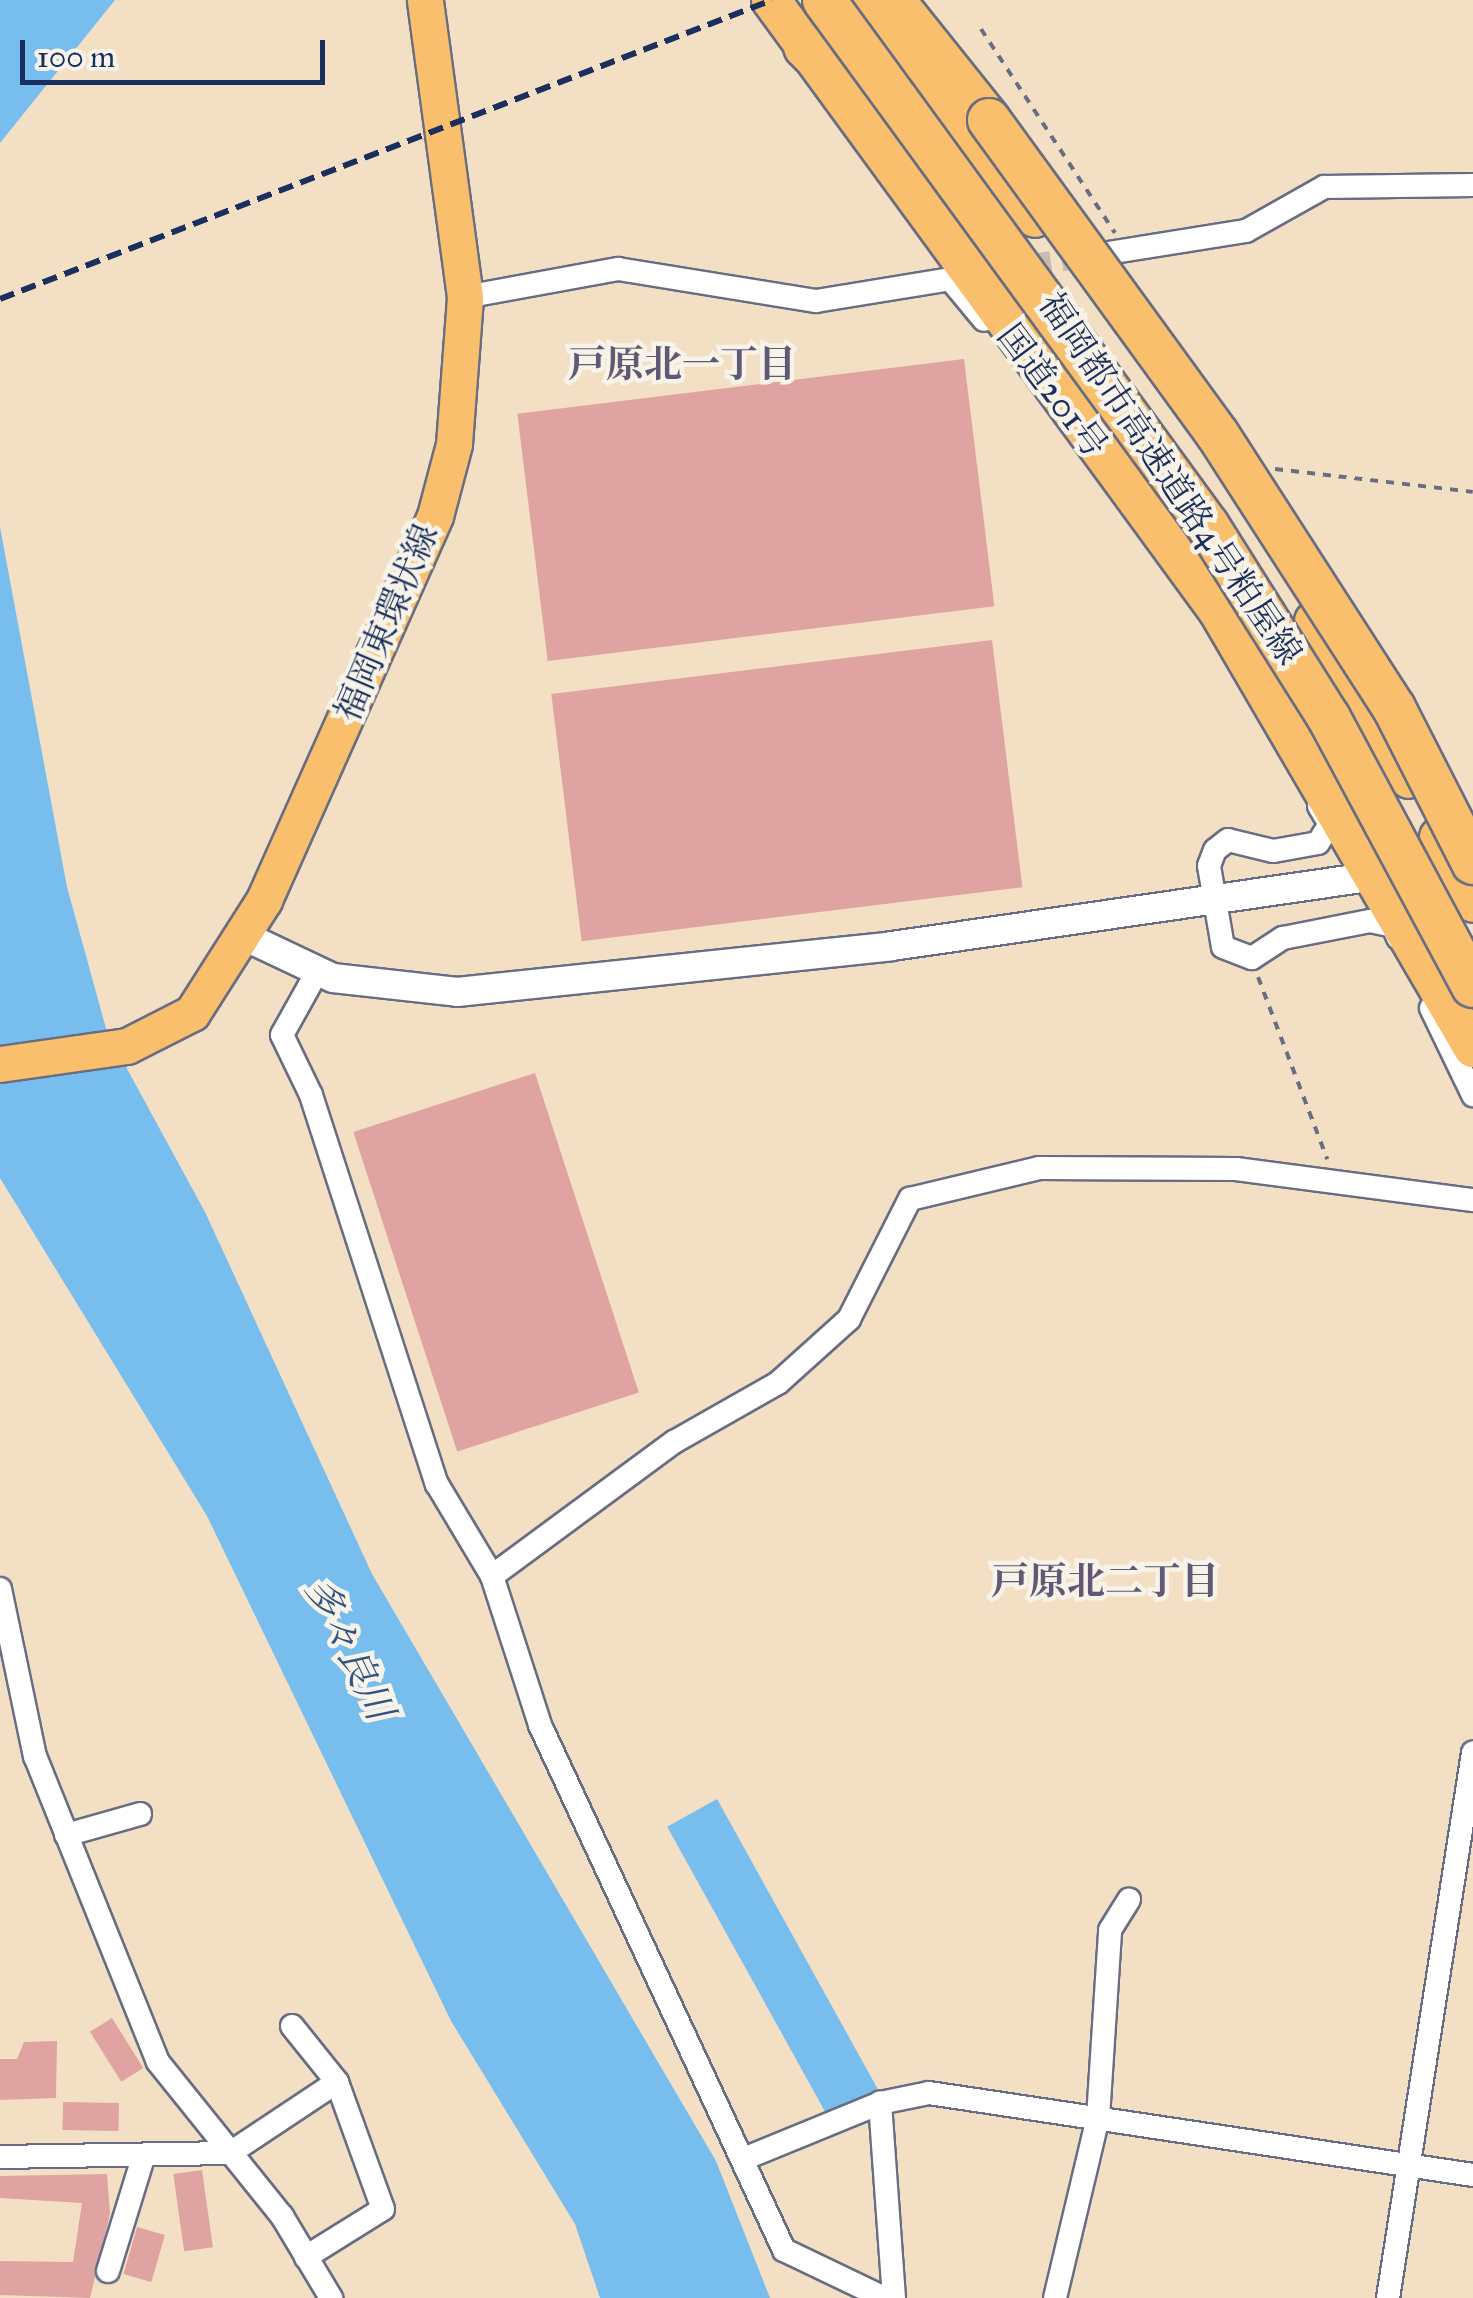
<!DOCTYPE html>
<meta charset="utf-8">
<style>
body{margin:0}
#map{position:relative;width:1473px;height:2298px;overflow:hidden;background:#f3dfc4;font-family:"IM FELL Great Primer","Noto Serif JP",serif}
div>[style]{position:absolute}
.water>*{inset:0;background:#77bdee;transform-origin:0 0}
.building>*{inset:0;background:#dfa4a1;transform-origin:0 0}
.minor-tunnel>*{height:22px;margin-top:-11px;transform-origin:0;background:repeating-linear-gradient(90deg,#c8bcb0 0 22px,transparent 0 33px)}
.path>*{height:4px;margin-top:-2px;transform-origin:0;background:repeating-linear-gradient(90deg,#676d82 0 8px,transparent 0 16px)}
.roads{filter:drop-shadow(2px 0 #676d82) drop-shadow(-2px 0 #676d82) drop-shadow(0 2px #676d82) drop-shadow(0 -2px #676d82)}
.minor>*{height:22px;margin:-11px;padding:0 11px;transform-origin:11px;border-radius:11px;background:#fff}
.tertiary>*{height:28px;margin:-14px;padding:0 14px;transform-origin:14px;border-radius:14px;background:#fff}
.primary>*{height:35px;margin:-17.5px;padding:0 17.5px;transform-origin:17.5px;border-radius:17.5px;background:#f9bf6d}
.trunk>*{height:38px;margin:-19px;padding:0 19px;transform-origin:19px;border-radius:19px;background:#f9bf6d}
.motorway>*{height:42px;margin:-21px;padding:0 21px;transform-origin:21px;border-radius:21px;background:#f9bf6d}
.rail>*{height:6px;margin-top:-3px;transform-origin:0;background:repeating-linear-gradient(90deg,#1b2f5e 0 15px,transparent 0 23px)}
.bridges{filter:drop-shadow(2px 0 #676d82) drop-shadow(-2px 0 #676d82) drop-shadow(0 2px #676d82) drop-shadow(0 -2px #676d82)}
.motorway-bridge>*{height:42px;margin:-21px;padding:0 21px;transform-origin:21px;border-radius:21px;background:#f9bf6d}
span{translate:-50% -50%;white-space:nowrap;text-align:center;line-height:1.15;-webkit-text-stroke:9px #f7f3e8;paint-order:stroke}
.street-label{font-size:35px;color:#1b2f5e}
.neighbourhood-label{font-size:38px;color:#605875;font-weight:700}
.water-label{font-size:38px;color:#325282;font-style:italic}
.scale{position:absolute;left:20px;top:40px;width:305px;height:45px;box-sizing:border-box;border:5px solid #1b2f5e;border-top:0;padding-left:12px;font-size:30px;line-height:35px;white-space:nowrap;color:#1b2f5e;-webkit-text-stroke:8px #f7f3e8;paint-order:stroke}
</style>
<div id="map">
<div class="water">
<i style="clip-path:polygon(0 0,115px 0,0 143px)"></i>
<i style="clip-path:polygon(0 527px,67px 887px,107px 1032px,205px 1212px,372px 1574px,716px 2161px,770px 2298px,600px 2298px,575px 2224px,451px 2021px,207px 1516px,0 1178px)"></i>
<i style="left:717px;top:1799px;width:331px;height:57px;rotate:61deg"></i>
</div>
<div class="building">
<i style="left:964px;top:359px;width:249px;height:450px;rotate:83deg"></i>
<i style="left:992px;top:640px;width:249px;height:444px;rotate:83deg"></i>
<i style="left:535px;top:1073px;width:336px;height:191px;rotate:72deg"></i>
<i style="left:112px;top:2018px;width:59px;height:26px;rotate:58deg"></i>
<i style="clip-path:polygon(57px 2041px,56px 2098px,0 2100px,0 2059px,17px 2059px,24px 2042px)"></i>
<i style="left:63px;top:2102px;width:56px;height:28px;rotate:1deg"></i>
<i style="left:202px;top:2170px;width:78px;height:29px;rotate:82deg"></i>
<i style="clip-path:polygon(107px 2174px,110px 2214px,90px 2298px,0 2295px,0 2261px,73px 2262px,82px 2203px,0 2198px,0 2176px)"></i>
<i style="left:137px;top:2227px;width:29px;height:49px;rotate:16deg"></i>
</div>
<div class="minor-tunnel">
<i style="left:964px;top:276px;width:133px;rotate:-9.1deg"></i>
</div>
<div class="path">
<i style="left:981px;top:29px;width:244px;rotate:56.7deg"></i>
<i style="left:1275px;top:469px;width:199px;rotate:6.6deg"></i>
<i style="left:1258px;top:977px;width:195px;rotate:69.2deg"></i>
</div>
<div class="roads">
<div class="minor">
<i style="left:1108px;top:253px;width:140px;rotate:-9.1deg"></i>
<i style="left:1246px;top:231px;width:90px;rotate:-29.4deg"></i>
<i style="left:1324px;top:187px;width:149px;rotate:-0.8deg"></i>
<i style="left:465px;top:297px;width:156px;rotate:-10.4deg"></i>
<i style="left:618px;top:269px;width:201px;rotate:9.2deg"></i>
<i style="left:816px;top:301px;width:136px;rotate:-9.3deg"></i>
<i style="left:950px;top:279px;width:53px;rotate:50.3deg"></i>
<i style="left:1319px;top:806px;width:21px;rotate:59deg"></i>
<i style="left:1330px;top:824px;width:22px;rotate:122deg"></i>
<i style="left:1318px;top:843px;width:46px;rotate:169.9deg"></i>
<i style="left:1273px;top:851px;width:46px;rotate:-166.3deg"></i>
<i style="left:1228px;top:840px;width:16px;rotate:142deg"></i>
<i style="left:1215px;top:850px;width:17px;rotate:111deg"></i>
<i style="left:1209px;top:866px;width:82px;rotate:80.2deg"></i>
<i style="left:1223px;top:947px;width:31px;rotate:21deg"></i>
<i style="left:1252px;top:958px;width:37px;rotate:-33deg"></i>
<i style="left:1283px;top:938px;width:89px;rotate:-11.1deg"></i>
<i style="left:1370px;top:921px;width:24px;rotate:12deg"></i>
<i style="left:1393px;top:926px;width:13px;rotate:67deg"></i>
<i style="left:317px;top:972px;width:72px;rotate:119.1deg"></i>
<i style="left:282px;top:1035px;width:67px;rotate:64.2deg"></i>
<i style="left:311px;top:1095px;width:409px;rotate:72.1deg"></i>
<i style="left:437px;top:1484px;width:107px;rotate:59.1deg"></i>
<i style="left:492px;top:1576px;width:157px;rotate:72.1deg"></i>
<i style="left:540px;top:1725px;width:579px;rotate:65.07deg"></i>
<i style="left:784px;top:2250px;width:111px;rotate:25.6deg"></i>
<i style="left:1431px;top:1008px;width:97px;rotate:64.2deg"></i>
<i style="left:492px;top:1576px;width:226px;rotate:-36.4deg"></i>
<i style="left:674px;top:1442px;width:120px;rotate:-29.6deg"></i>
<i style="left:778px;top:1383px;width:96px;rotate:-42deg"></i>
<i style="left:849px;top:1319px;width:135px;rotate:-63.1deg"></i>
<i style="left:910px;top:1199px;width:133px;rotate:-13.5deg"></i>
<i style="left:1039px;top:1168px;width:197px;rotate:0.3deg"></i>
<i style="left:1236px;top:1169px;width:239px;rotate:7.5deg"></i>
<i style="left:0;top:1589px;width:171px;rotate:78.2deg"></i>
<i style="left:35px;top:1756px;width:330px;rotate:68.1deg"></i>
<i style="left:158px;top:2062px;width:198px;rotate:51.2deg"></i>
<i style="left:282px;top:2216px;width:96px;rotate:59.1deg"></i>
<i style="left:66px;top:1835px;width:77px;rotate:-15.8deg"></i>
<i style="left:292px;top:2026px;width:72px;rotate:51.2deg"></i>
<i style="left:337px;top:2082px;width:135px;rotate:70.1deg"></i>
<i style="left:383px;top:2209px;width:91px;rotate:148.1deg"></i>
<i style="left:0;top:2157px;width:230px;rotate:-1deg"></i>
<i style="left:230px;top:2153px;width:128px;rotate:-33.6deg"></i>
<i style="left:746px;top:2158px;width:145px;rotate:-22.3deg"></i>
<i style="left:108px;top:2271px;width:118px;rotate:-72.8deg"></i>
<i style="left:894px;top:2298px;width:196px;rotate:-94.1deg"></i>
<i style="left:880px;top:2103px;width:50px;rotate:-11.5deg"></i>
<i style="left:929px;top:2093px;width:550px;rotate:8.57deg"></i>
<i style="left:1055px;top:2298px;width:185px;rotate:-76.6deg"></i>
<i style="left:1098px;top:2118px;width:188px;rotate:-86.3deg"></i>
<i style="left:1110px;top:1930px;width:36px;rotate:-58deg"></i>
<i style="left:1388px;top:2298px;width:552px;rotate:-81.14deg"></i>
</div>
<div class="tertiary">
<i style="left:244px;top:936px;width:98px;rotate:25.3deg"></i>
<i style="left:333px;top:978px;width:125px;rotate:6.4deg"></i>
<i style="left:457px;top:992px;width:437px;rotate:-6deg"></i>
<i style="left:892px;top:946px;width:502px;rotate:-8.24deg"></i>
</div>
<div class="primary">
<i style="left:0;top:1064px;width:128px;rotate:-8.1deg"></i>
<i style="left:127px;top:1046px;width:73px;rotate:-26.9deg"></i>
<i style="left:192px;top:1013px;width:134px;rotate:-57.5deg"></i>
<i style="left:264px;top:900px;width:420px;rotate:-66deg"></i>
<i style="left:435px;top:516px;width:74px;rotate:-75.2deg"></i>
<i style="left:454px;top:444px;width:147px;rotate:-85.7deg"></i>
<i style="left:465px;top:297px;width:300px;rotate:-97.7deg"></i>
</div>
<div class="trunk">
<i style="left:771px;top:0;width:757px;rotate:53.81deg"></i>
<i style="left:1218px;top:611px;width:506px;rotate:59.74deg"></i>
<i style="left:872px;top:0;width:272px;rotate:53.2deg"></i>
<i style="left:1314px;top:621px;width:184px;rotate:59deg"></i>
<i style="left:1439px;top:837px;width:74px;rotate:62.7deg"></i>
</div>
<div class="motorway">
<i style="left:893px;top:0;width:154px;rotate:51.3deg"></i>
<i style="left:805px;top:47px;width:173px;rotate:44.3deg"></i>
</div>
</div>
<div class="rail">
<i style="left:0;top:299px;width:828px;rotate:-21.17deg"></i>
</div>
<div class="bridges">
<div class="motorway-bridge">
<i style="left:824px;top:0;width:651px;rotate:53.87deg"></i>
<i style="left:1208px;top:526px;width:227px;rotate:57.8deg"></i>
<i style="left:1329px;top:718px;width:304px;rotate:61.8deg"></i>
<i style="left:989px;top:120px;width:389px;rotate:54deg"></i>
<i style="left:1218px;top:435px;width:325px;rotate:57.2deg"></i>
<i style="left:1394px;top:708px;width:174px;rotate:63deg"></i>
</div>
</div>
<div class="street-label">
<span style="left:1052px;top:391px;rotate:53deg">国道201号</span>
<span style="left:1170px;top:479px;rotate:56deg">福岡都市高速道路4号粕屋線</span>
<span style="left:387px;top:623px;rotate:-67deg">福岡東環状線</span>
</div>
<div class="neighbourhood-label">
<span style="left:682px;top:365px">戸原北一丁目</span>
<span style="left:1105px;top:1582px">戸原北二丁目</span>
</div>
<div class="water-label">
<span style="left:349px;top:1649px;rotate:64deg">多々良川</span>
</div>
<div class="scale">100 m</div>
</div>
